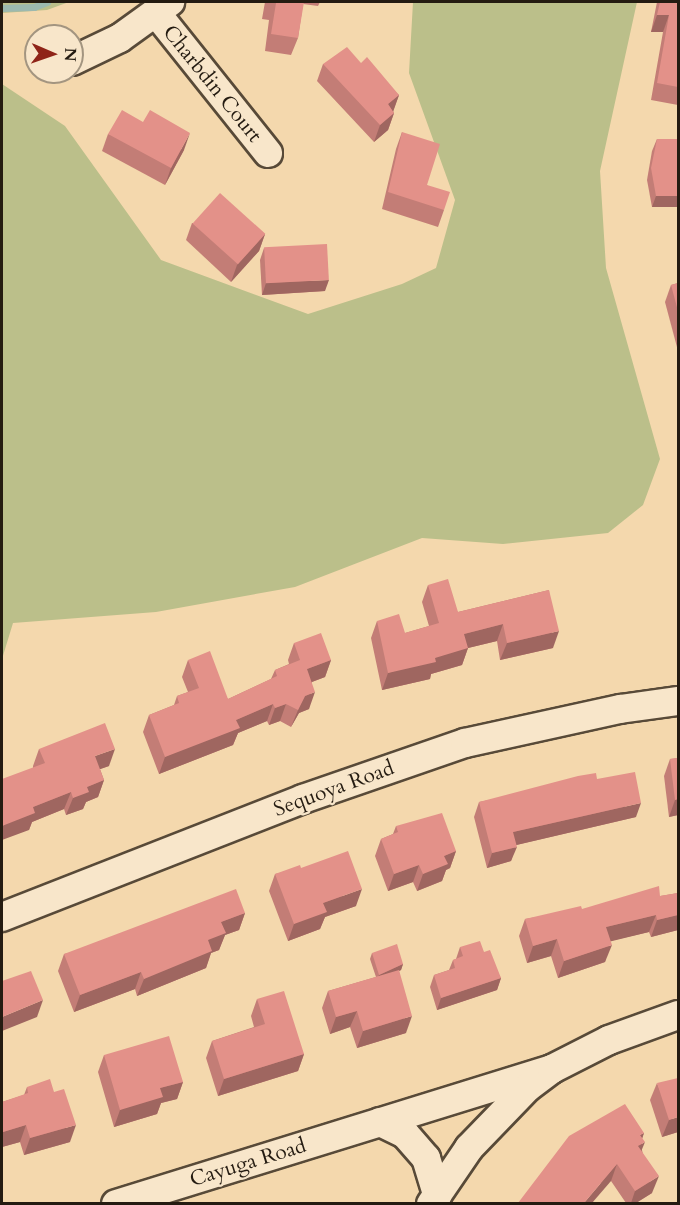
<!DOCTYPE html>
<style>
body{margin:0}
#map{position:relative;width:680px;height:1205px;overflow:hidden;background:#f4d8ad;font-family:Cardo,serif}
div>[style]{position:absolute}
.green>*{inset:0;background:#bbbf8a}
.stream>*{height:7px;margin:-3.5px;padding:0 3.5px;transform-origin:3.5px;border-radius:3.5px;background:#9cb9af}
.roads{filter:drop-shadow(2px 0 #584a38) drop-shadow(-2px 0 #584a38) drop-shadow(0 2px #584a38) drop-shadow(0 -2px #584a38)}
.minor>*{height:28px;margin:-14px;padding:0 14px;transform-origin:14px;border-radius:14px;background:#f8e6ca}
.wall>*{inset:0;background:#c37d76}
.shaded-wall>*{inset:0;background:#9f6660}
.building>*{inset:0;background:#e39189;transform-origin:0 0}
span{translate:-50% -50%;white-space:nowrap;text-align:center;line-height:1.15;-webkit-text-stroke:4.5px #f8e6ca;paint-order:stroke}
.street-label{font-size:21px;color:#241b11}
.frame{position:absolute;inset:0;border:3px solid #241b11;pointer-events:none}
.north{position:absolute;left:24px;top:24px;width:60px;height:60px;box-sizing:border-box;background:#f8e6ca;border:2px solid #a39580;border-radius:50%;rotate:92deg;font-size:16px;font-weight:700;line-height:24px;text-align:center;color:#241b11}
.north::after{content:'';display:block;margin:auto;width:21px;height:27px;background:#8f2418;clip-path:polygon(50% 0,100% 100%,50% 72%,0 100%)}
</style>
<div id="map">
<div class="green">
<i style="clip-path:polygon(2px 2px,69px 2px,47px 10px,2px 13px)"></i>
<i style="clip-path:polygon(413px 2px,637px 2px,600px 171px,606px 268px,660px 459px,643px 505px,608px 533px,503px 544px,422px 538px,295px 587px,156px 612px,13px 623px,2px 659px,2px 84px,65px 126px,161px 260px,308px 314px,402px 284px,436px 268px,455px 200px,409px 73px)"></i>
</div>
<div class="stream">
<i style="left:2px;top:8px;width:32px;rotate:-2deg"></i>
<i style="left:34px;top:7px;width:14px;rotate:-21deg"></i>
</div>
<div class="roads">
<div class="minor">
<i style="left:157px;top:14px;width:178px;rotate:51.4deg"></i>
<i style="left:72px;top:61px;width:53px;rotate:-25.6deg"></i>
<i style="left:120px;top:38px;width:62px;rotate:-35.8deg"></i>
<i style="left:2px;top:917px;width:323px;rotate:-21.4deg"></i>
<i style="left:303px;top:799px;width:171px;rotate:-19.1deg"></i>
<i style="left:465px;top:743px;width:159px;rotate:-12.4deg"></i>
<i style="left:620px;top:709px;width:59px;rotate:-7.9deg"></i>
<i style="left:380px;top:1122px;width:28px;rotate:26deg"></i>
<i style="left:405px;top:1134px;width:32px;rotate:49deg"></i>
<i style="left:426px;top:1158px;width:39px;rotate:73deg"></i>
<i style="left:116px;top:1204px;width:456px;rotate:-17.2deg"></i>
<i style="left:431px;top:1204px;width:68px;rotate:-55.8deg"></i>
<i style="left:469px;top:1148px;width:85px;rotate:-46deg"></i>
<i style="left:528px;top:1087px;width:30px;rotate:-37deg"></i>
<i style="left:552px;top:1069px;width:64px;rotate:-27deg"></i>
<i style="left:609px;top:1040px;width:73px;rotate:-19.9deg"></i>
</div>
</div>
<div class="wall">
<i style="clip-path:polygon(265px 2px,320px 2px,318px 6px,303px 4px,298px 38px,291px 55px,265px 51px,269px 20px,262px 19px)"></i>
<i style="clip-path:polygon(657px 2px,678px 2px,678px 105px,651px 100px,663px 32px,651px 32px)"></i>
<i style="clip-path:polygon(361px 63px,399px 95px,393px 111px,394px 113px,388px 130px,374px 142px,317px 81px,323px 64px)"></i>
<i style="clip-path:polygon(402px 132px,427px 185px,444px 210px,438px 227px,382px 209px,396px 149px)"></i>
<i style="clip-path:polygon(108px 134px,184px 150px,165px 185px,102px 151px)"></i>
<i style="clip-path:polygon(657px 139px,678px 139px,678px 207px,652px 207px,647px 180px,652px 151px)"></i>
<i style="clip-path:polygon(192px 223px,265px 234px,259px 251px,231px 282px,186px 240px)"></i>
<i style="clip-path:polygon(264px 248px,325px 291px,262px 295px,260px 260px)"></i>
<i style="clip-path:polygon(678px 283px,678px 351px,665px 302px,671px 285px)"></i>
<i style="clip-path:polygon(428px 585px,458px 612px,549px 590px,553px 648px,500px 660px,497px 641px,468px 648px,462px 665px,431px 674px,430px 679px,382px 690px,371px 638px,377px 621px,405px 633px,429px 626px,422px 602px)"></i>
<i style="clip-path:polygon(294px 643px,331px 660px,325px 677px,312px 682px,309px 709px,299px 713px,291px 727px,280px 721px,269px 725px,267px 721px,238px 733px,233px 745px,159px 774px,143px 732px,149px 715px,174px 705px,177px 696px,188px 692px,182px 677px,188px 660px,228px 699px,271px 679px,275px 670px,289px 664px,288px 660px)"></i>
<i style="clip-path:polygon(39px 749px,109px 766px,100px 769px,104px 780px,98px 797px,86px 802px,83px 809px,66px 815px,64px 809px,32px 822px,29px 830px,33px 767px,33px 766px)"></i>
<i style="clip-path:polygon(678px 758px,678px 815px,669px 817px,664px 776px,670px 759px)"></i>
<i style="clip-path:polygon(597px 779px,636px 817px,516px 845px,511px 861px,487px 868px,474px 817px,479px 802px)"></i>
<i style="clip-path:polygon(396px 826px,456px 851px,450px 868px,446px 870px,442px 881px,417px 891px,413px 882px,388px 891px,375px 856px,381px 839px,393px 834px)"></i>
<i style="clip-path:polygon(301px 868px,356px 906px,325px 917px,320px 929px,288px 941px,269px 891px,275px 874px)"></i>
<i style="clip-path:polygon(678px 893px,678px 930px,651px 937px,649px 932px,610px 941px,605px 962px,558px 978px,551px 956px,527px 963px,519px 936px,525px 919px)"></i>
<i style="clip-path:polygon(245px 913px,239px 930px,225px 935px,219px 950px,211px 953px,206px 968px,137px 996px,135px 989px,74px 1012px,58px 971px,64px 954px)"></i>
<i style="clip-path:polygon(460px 947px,484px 952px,501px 978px,497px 990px,437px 1010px,430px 987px,434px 975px,449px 970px,453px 960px,456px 959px)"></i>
<i style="clip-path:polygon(372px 953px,403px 964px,401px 970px,399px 971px,406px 1033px,357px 1048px,350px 1027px,330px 1034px,322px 1008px,328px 991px,376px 977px,370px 959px)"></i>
<i style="clip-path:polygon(257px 999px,304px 1054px,298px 1071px,218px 1096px,206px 1058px,212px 1041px,254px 1027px,251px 1016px)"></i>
<i style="clip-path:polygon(104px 1055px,183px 1082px,177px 1099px,161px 1103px,157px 1114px,114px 1127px,98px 1072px)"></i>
<i style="clip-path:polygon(657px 1083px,678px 1132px,662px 1137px,650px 1100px)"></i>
<i style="clip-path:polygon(27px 1087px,54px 1092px,70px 1142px,24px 1155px,20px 1142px,2px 1147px,2px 1102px,24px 1095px)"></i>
<i style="clip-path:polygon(644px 1133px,642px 1138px,642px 1150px,652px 1193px,636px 1203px,626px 1203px,611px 1181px,518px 1203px)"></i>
</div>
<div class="shaded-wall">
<i style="clip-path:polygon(657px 15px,669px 15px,663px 32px,651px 32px)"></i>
<i style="clip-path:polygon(399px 95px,393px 112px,388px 104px)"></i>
<i style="clip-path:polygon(394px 113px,388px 130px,374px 142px,380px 125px)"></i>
<i style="clip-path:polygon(190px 133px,184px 150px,165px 185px,171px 168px)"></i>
<i style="clip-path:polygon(656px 196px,678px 196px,678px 207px,652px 207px)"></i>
<i style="clip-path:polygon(265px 234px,259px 251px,231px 282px,237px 265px)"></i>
<i style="clip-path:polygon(329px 280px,325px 291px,262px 295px,266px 283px)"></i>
<i style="clip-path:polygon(503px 624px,497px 641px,468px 648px,462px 665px,431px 674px,430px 679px,382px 690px,388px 673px,435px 658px,464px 634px)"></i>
<i style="clip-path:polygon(559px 631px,553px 648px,500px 660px,507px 643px)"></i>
<i style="clip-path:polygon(331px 660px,325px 677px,301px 686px,307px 669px)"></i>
<i style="clip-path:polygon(315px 692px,309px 709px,299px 713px,291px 727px,298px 710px,305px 696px)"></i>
<i style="clip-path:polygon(273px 704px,267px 721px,238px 733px,233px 745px,159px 774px,165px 757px,236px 720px)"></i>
<i style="clip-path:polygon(286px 704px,280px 721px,269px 725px,275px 708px)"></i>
<i style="clip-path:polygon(115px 749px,109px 766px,89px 773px,95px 756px)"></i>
<i style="clip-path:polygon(104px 780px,98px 797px,86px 802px,83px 809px,66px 815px,73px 798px,87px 787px)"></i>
<i style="clip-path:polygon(71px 792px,64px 809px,32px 822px,29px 830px,2px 840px,2px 826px,33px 807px)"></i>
<i style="clip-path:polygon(678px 799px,678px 815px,669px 817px,675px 800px)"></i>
<i style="clip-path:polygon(641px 803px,636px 817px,508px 847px,513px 832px)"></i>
<i style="clip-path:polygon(517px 847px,511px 861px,487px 868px,492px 853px)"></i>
<i style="clip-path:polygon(456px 851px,450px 868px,446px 870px,442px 881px,417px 891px,423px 874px,444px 856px)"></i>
<i style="clip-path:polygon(419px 865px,413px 882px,388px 891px,394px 874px)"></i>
<i style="clip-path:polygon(362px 889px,356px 906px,325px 917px,320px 929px,288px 941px,294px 924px,323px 903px)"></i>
<i style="clip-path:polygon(245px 913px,239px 930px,225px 935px,219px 950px,211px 953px,206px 968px,137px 996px,144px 979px,208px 940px,221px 922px)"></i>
<i style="clip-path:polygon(656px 915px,649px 932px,600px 944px,606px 927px)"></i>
<i style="clip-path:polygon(678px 915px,678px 930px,651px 937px,657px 920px)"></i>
<i style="clip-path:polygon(557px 939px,551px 956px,527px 963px,533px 946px)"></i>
<i style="clip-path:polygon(612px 945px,605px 962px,558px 978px,564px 961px)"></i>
<i style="clip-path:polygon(403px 964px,401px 970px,377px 981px,379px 975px)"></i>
<i style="clip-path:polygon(141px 972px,135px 989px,74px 1012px,80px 995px)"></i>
<i style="clip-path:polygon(501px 978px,497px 990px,437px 1010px,441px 998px)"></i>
<i style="clip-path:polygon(43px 1000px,37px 1017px,2px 1031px,2px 1017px)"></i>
<i style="clip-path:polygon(357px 1011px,350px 1027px,330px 1034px,336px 1017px)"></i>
<i style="clip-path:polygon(412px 1016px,406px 1033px,357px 1048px,363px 1031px)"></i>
<i style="clip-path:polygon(304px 1054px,298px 1071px,218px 1096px,224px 1079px)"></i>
<i style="clip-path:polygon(183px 1082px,177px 1099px,161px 1103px,157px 1114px,114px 1127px,120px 1110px,160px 1088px)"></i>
<i style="clip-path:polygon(678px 1117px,678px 1132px,662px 1137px,669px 1120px)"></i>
<i style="clip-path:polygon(26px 1125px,20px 1142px,2px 1147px,2px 1136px,3px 1132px)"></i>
<i style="clip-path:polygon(76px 1125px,70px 1142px,24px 1155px,30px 1138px)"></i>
<i style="clip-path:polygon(644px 1133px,640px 1145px,645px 1142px,638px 1159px,632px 1163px,640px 1135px)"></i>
<i style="clip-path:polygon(617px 1164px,611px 1181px,592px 1203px,584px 1203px)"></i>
<i style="clip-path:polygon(659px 1176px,652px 1193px,636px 1203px,631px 1203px,635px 1191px)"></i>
</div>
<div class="building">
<i style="clip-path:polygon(268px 2px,304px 2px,298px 38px,271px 34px,276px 3px)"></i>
<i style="clip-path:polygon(660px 2px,678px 2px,678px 87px,657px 83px,669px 15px,657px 15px)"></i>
<i style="clip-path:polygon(347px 47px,361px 63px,367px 57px,399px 95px,388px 104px,394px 113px,380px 125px,323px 64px)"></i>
<i style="clip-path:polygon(122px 110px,143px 122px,150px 110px,190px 133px,171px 168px,108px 134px)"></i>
<i style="clip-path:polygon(402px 132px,440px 144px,427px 185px,450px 192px,444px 210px,388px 192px)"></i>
<i style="clip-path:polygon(657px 139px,678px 139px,678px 196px,656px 196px,651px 168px)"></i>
<i style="left:220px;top:193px;width:61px;height:41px;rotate:42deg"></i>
<i style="left:327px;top:244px;width:36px;height:63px;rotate:87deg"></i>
<i style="clip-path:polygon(678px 283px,678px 311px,671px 285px)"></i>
<i style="clip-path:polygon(448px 579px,458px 612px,549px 590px,559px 631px,507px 643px,503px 624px,464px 634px,468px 648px,435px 658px,436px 662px,388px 673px,377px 621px,399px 614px,405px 633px,439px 623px,428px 585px)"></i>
<i style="clip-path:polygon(321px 633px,331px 660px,307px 669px,315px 692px,305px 696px,298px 710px,286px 704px,275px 708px,273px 704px,236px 720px,240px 728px,165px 757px,149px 715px,179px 703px,177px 696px,199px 688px,188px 660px,210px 651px,228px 699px,277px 676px,275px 670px,300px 660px,294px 643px)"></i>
<i style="clip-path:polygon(105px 723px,115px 749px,95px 756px,104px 780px,87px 787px,89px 792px,73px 798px,71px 792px,33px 807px,35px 813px,2px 826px,2px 779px,45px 763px,39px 749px)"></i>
<i style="clip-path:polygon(678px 758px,678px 799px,675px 800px,670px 759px)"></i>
<i style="clip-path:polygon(635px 772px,641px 803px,513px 832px,517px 847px,492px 853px,479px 802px,578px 776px,596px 773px,597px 779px)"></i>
<i style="clip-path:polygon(442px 813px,456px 851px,444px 856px,448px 864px,423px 874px,419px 865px,394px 874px,381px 839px,398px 832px,396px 826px)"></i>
<i style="clip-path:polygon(348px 851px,362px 889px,323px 903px,327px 912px,294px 924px,275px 874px,300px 865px,301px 868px)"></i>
<i style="clip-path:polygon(659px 886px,660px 896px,678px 893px,678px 915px,657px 920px,656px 915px,606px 927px,612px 945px,564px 961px,557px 939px,533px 946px,525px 919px,581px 906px,582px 909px)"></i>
<i style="clip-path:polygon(236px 889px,245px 913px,221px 922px,226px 933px,208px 940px,212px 951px,144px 979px,141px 972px,80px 995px,64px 954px)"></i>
<i style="clip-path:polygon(480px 941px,484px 952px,490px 950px,501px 978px,441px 998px,434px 975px,455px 968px,453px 960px,463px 956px,460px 947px)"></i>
<i style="clip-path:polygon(397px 944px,403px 964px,379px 975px,372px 953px)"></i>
<i style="clip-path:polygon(399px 970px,412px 1016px,363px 1031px,357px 1011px,336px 1017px,328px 991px)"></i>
<i style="clip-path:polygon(31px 971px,43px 1000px,2px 1017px,2px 981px)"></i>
<i style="clip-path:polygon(284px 991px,304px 1054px,224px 1079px,212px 1041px,265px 1024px,257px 999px)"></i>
<i style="clip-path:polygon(169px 1036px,183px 1082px,160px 1088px,163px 1097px,120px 1110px,104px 1055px)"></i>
<i style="clip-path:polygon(678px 1078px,678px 1117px,669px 1120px,657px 1083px)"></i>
<i style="clip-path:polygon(50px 1079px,54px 1092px,64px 1089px,76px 1125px,30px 1138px,26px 1125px,3px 1132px,2px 1126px,2px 1102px,28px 1093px,27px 1087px)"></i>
<i style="clip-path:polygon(625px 1104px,644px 1133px,640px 1135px,645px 1142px,638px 1146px,659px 1176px,635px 1191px,617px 1164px,584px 1203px,518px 1203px,569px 1136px)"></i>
</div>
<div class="street-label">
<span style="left:212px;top:84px;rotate:51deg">Charbdin Court</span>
<span style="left:334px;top:789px;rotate:-20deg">Sequoya Road</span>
<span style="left:248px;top:1163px;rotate:-17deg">Cayuga Road</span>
</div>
<div class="frame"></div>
<div class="north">N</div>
</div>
